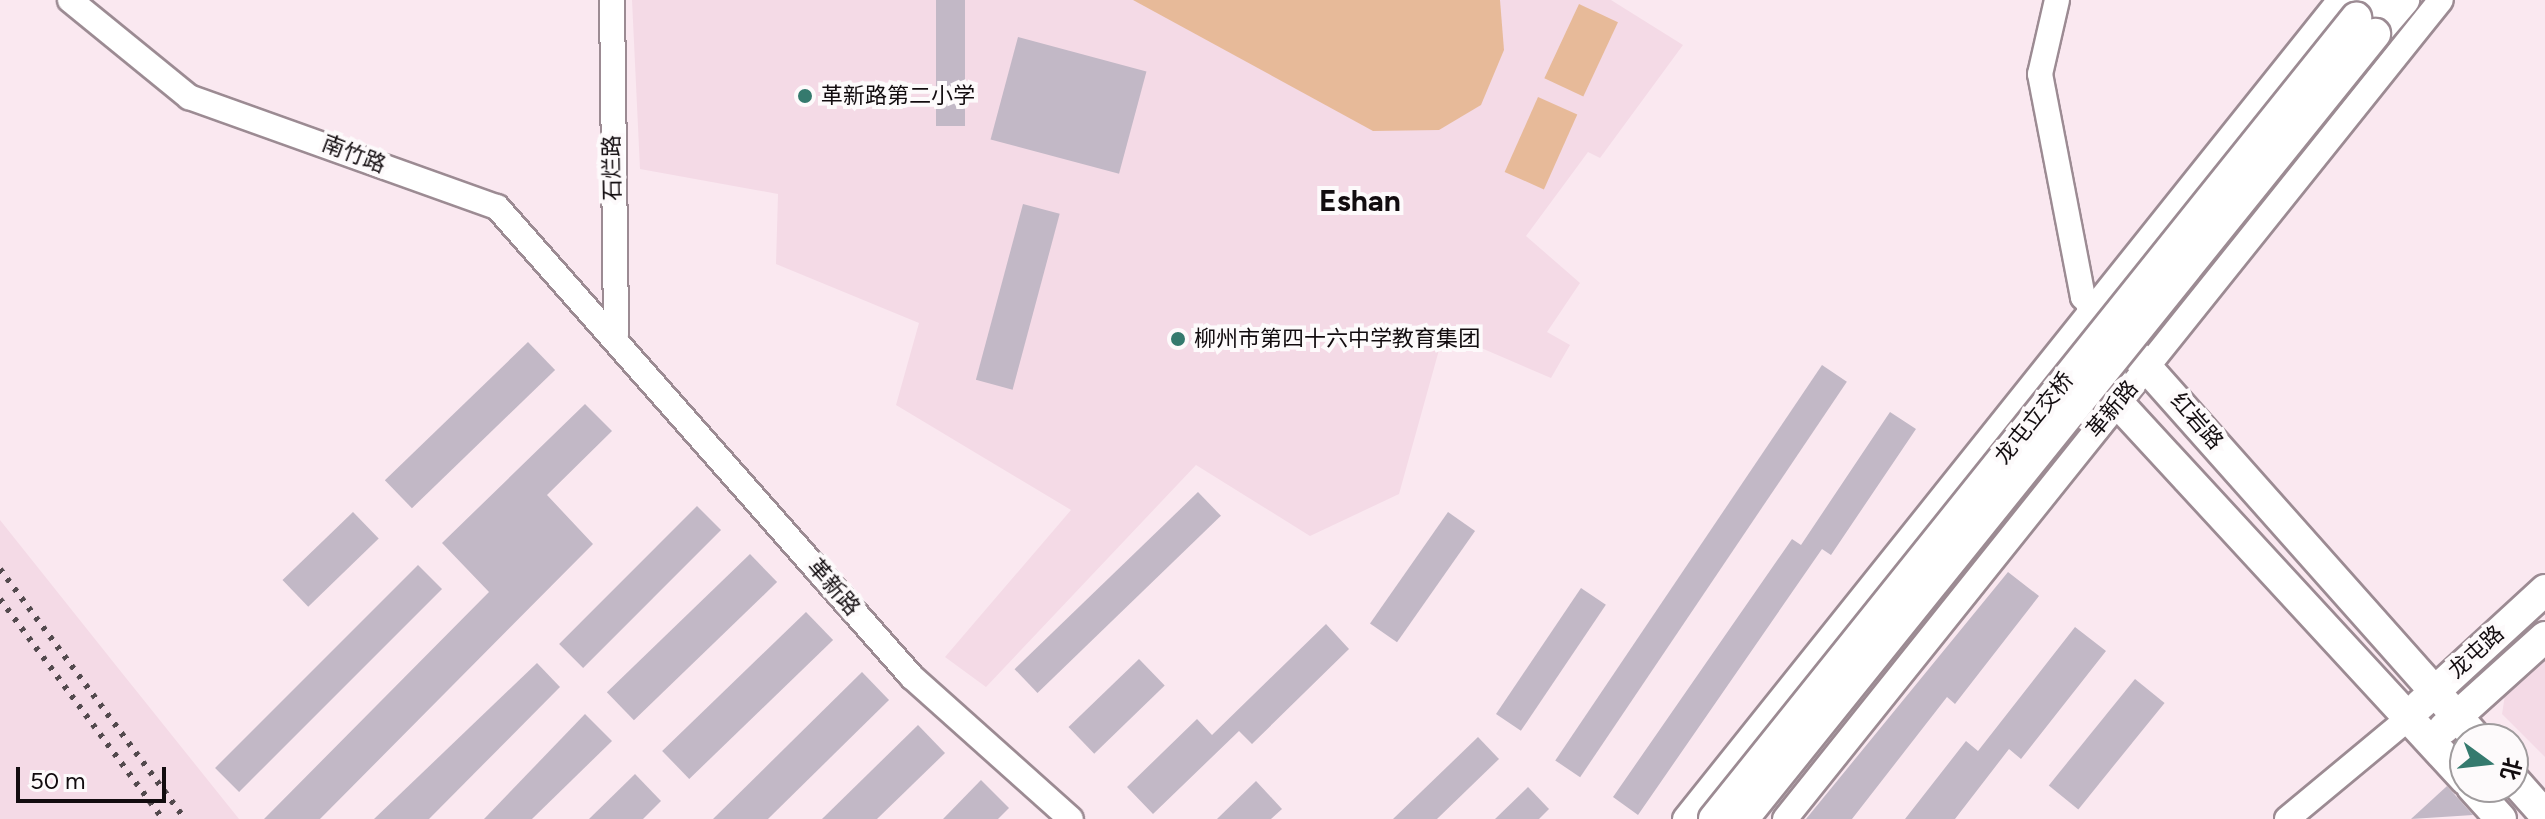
<!DOCTYPE html>
<meta charset="utf-8">
<style>
body{margin:0}
#map{position:relative;width:2545px;height:819px;overflow:hidden;background:#fae8f0;font-family:Figtree,"Noto Sans SC",sans-serif}
div>[style]{position:absolute}
.built>*{inset:0;background:#f4dae6}
.green>*{inset:0;background:#e7ba99;transform-origin:0 0}
.building>*{inset:0;background:#c2b8c6;transform-origin:0 0}
.roads{filter:drop-shadow(2px 0 #9c8b93) drop-shadow(-2px 0 #9c8b93) drop-shadow(0 2px #9c8b93) drop-shadow(0 -2px #9c8b93)}
.minor>*{height:24px;margin:-12px;padding:0 12px;transform-origin:12px;border-radius:12px;background:#fff}
.major>*{height:30px;margin:-15px;padding:0 15px;transform-origin:15px;border-radius:15px;background:#fff}
.rail>*{height:6px;margin-top:-3px;transform-origin:0;background:repeating-linear-gradient(90deg,#52494d 0 4px,transparent 0 12px)}
.bridges{filter:drop-shadow(2px 0 #9c8b93) drop-shadow(-2px 0 #9c8b93) drop-shadow(0 2px #9c8b93) drop-shadow(0 -2px #9c8b93)}
.major-bridge>*{height:30px;margin:-15px;padding:0 15px;transform-origin:15px;border-radius:15px;background:#fff}
.dots>*{width:22px;height:22px;translate:-50% -50%;box-sizing:border-box;border:4px solid #fdfafb;border-radius:50%}
span{translate:-50% -50%;white-space:nowrap;text-align:center;line-height:1.15;-webkit-text-stroke:8px #fdfafb;paint-order:stroke}
.poi-label{font-size:22px;color:#120c0f}
.left{translate:0 -50%;text-align:left}
.street-label{font-size:22px;color:#120c0f}
.district-label{font-size:30px;color:#120c0f;font-weight:700}
.north{position:absolute;left:2449px;top:723px;width:80px;height:80px;box-sizing:border-box;background:#fdfafb;border:2px solid #9f9b9d;border-radius:50%;rotate:105deg;font-size:22px;font-weight:700;line-height:32px;text-align:center;color:#120c0f}
.north::after{content:'';display:block;margin:auto;width:28px;height:36px;background:#357a6e;clip-path:polygon(50% 0,100% 100%,50% 72%,0 100%)}
.scale{position:absolute;left:16px;top:767px;width:150px;height:36px;box-sizing:border-box;border:4px solid #120c0f;border-top:0;padding-left:10px;font-size:24px;line-height:28px;white-space:nowrap;color:#120c0f;-webkit-text-stroke:6px #fdfafb;paint-order:stroke}
</style>
<div id="map">
<div class="built">
<i style="clip-path:polygon(632px 0,1611px 0,1683px 45px,1600px 158px,1588px 152px,1526px 236px,1580px 283px,1547px 332px,1570px 345px,1551px 378px,1444px 332px,1399px 494px,1310px 536px,1196px 465px,986px 687px,945px 657px,1071px 510px,896px 405px,919px 323px,776px 264px,778px 194px,640px 169px)"></i>
<i style="clip-path:polygon(0 520px,118px 668px,239px 819px,0 819px)"></i>
<i style="clip-path:polygon(2545px 631px,2545px 757px,2502px 714px,2510px 664px)"></i>
</div>
<div class="green">
<i style="clip-path:polygon(1133px 0,1500px 0,1504px 50px,1481px 105px,1439px 130px,1373px 131px)"></i>
<i style="left:1579px;top:4px;width:43px;height:82px;rotate:25deg"></i>
<i style="left:1538px;top:97px;width:43px;height:82px;rotate:24deg"></i>
</div>
<div class="building">
<i style="left:936px;top:0;width:29px;height:126px"></i>
<i style="left:1018px;top:37px;width:133px;height:106px;rotate:15deg"></i>
<i style="left:1023px;top:204px;width:38px;height:182px;rotate:15deg"></i>
<i style="left:528px;top:342px;width:39px;height:199px;rotate:46deg"></i>
<i style="left:1822px;top:365px;width:30px;height:477px;rotate:34deg"></i>
<i style="clip-path:polygon(585px 404px,612px 431px,547px 495px,593px 544px,320px 819px,264px 819px,489px 592px,442px 543px)"></i>
<i style="clip-path:polygon(1890px 412px,1916px 429px,1831px 555px,1822px 549px,1638px 815px,1613px 797px,1792px 539px,1801px 545px)"></i>
<i style="left:1198px;top:492px;width:33px;height:255px;rotate:46deg"></i>
<i style="left:697px;top:506px;width:34px;height:195px;rotate:45deg"></i>
<i style="left:353px;top:512px;width:37px;height:98px;rotate:46deg"></i>
<i style="left:1448px;top:512px;width:33px;height:136px;rotate:35deg"></i>
<i style="left:750px;top:554px;width:39px;height:199px;rotate:46deg"></i>
<i style="left:418px;top:565px;width:34px;height:287px;rotate:45deg"></i>
<i style="clip-path:polygon(2008px 572px,2039px 596px,1955px 704px,1947px 697px,1852px 819px,1806px 819px)"></i>
<i style="left:1581px;top:588px;width:30px;height:152px;rotate:34deg"></i>
<i style="left:806px;top:612px;width:39px;height:200px;rotate:46deg"></i>
<i style="clip-path:polygon(1326px 624px,1349px 649px,1252px 744px,1239px 731px,1153px 814px,1127px 787px,1197px 719px,1212px 735px)"></i>
<i style="clip-path:polygon(2075px 627px,2106px 651px,2021px 759px,2009px 749px,1955px 819px,1905px 819px,1966px 741px,1978px 751px)"></i>
<i style="left:1139px;top:659px;width:37px;height:98px;rotate:46deg"></i>
<i style="clip-path:polygon(537px 663px,560px 687px,429px 819px,374px 819px)"></i>
<i style="clip-path:polygon(862px 672px,889px 700px,768px 819px,713px 819px)"></i>
<i style="left:2135px;top:679px;width:38px;height:137px;rotate:39deg"></i>
<i style="clip-path:polygon(585px 714px,612px 741px,532px 819px,484px 819px)"></i>
<i style="clip-path:polygon(918px 725px,945px 753px,877px 819px,822px 819px)"></i>
<i style="clip-path:polygon(1478px 737px,1499px 759px,1437px 819px,1393px 819px)"></i>
<i style="clip-path:polygon(635px 774px,661px 801px,643px 819px,589px 819px)"></i>
<i style="clip-path:polygon(981px 780px,1009px 808px,998px 819px,943px 819px)"></i>
<i style="clip-path:polygon(1256px 781px,1282px 809px,1271px 819px,1217px 819px)"></i>
<i style="clip-path:polygon(2447px 786px,2473px 815px,2411px 819px)"></i>
<i style="clip-path:polygon(1528px 787px,1549px 809px,1539px 819px,1495px 819px)"></i>
</div>
<div class="roads">
<div class="minor">
<i style="left:70px;top:0;width:154px;rotate:39.2deg"></i>
<i style="left:189px;top:97px;width:327px;rotate:19.7deg"></i>
<i style="left:497px;top:207px;width:627px;rotate:48.56deg"></i>
<i style="left:912px;top:677px;width:213px;rotate:41.8deg"></i>
<i style="left:612px;top:0;width:335px;rotate:89.3deg"></i>
<i style="left:2057px;top:0;width:76px;rotate:102.9deg"></i>
<i style="left:2040px;top:74px;width:227px;rotate:79.1deg"></i>
<i style="left:2083px;top:297px;width:13px;rotate:48deg"></i>
<i style="left:1685px;top:819px;width:1049px;rotate:-51.35deg"></i>
<i style="left:1785px;top:819px;width:1049px;rotate:-51.31deg"></i>
<i style="left:2287px;top:819px;width:160px;rotate:-39.7deg"></i>
</div>
<div class="major">
<i style="left:2356px;top:18px;width:23px;rotate:-50deg"></i>
<i style="left:2375px;top:34px;width:45px;rotate:-49.5deg"></i>
<i style="left:2092px;top:307px;width:99px;rotate:74.8deg"></i>
<i style="left:2118px;top:403px;width:512px;rotate:47.3deg"></i>
<i style="left:2109px;top:325px;width:554px;rotate:48.37deg"></i>
<i style="left:2420px;top:705px;width:170px;rotate:-42.6deg"></i>
<i style="left:2444px;top:728px;width:136px;rotate:-42deg"></i>
<i style="left:2513px;top:779px;width:48px;rotate:48.4deg"></i>
<i style="left:2472px;top:787px;width:43px;rotate:47.8deg"></i>
</div>
</div>
<div class="rail">
<i style="left:0;top:569px;width:311px;rotate:53.5deg"></i>
<i style="left:0;top:599px;width:274px;rotate:53.5deg"></i>
</div>
<div class="bridges">
<div class="major-bridge">
<i style="left:1714px;top:819px;width:1027px;rotate:-51.29deg"></i>
<i style="left:1743px;top:819px;width:1008px;rotate:-51.16deg"></i>
</div>
</div>
<div class="dots">
<i style="left:805px;top:96px;background:#357a6e"></i>
<i style="left:1178px;top:339px;background:#357a6e"></i>
</div>
<div class="poi-label">
<span class="left" style="left:821px;top:96px">革新路第二小学</span>
<span class="left" style="left:1194px;top:339px">柳州市第四十六中学教育集团</span>
</div>
<div class="street-label">
<span style="left:354px;top:154px;rotate:21deg">南竹路</span>
<span style="left:612px;top:168px;rotate:-91deg">石烂路</span>
<span style="left:2112px;top:409px;rotate:-50deg">革新路</span>
<span style="left:2034px;top:418px;rotate:-51deg">龙屯立交桥</span>
<span style="left:2197px;top:421px;rotate:49deg">红岩路</span>
<span style="left:834px;top:587px;rotate:49deg">革新路</span>
<span style="left:2476px;top:652px;rotate:-42deg">龙屯路</span>
</div>
<div class="district-label">
<span style="left:1360px;top:201px">Eshan</span>
</div>
<div class="north">北</div>
<div class="scale">50 m</div>
</div>
